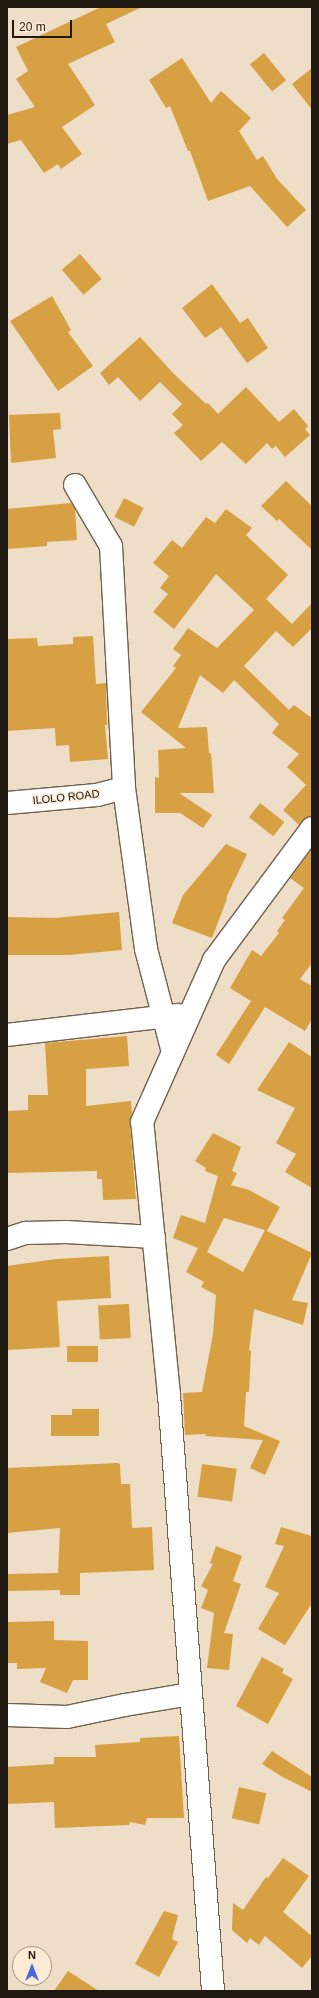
<!DOCTYPE html>
<style>
body{margin:0}
#map{position:relative;width:319px;height:1998px;overflow:hidden;background:#eeddc7;font-family:Helvetica,sans-serif}
div>[style]{position:absolute}
.building>*{inset:0;background:#d7a042;transform-origin:0 0}
.roads{filter:drop-shadow(1px 0 #70614e) drop-shadow(-1px 0 #70614e) drop-shadow(0 1px #70614e) drop-shadow(0 -1px #70614e)}
.minor>*{height:22px;margin:-11px;padding:0 11px;transform-origin:11px;border-radius:11px;background:#fff}
span{translate:-50% -50%;white-space:nowrap;text-align:center;line-height:1.15;-webkit-text-stroke:3px #fbead4;paint-order:stroke}
.street-label{font-size:11px;color:#1f1911}
.frame{position:absolute;inset:0;border:8px solid #1f1911;pointer-events:none}
.north{position:absolute;left:12px;top:1946px;width:40px;height:40px;box-sizing:border-box;background:#fbead4;border:1px solid #a39686;border-radius:50%;rotate:0deg;font-size:11px;font-weight:700;line-height:16px;text-align:center;color:#1f1911}
.north::after{content:'';display:block;margin:auto;width:14px;height:18px;background:#4c68dd;clip-path:polygon(50% 0,100% 100%,50% 72%,0 100%)}
.scale{position:absolute;left:12px;top:20px;width:60px;height:18px;box-sizing:border-box;border:2px solid #1f1911;border-top:0;padding-left:5px;font-size:12px;line-height:14px;white-space:nowrap;color:#1f1911;-webkit-text-stroke:3px #fbead4;paint-order:stroke}
</style>
<div id="map">
<div class="building">
<i style="clip-path:polygon(101px 7px,142px 7px,106px 24px,115px 42px,68px 64px,95px 105px,62px 127px,82px 154px,61px 169px,58px 164px,44px 173px,21px 140px,7px 144px,7px 115px,35px 107px,16px 79px,28px 71px,16px 47px)"></i>
<i style="left:264px;top:53px;width:35px;height:18px;rotate:51deg"></i>
<i style="clip-path:polygon(182px 58px,211px 103px,221px 91px,251px 118px,239px 131px,257px 160px,263px 156px,277px 179px,306px 210px,287px 227px,250px 186px,208px 201px,190px 151px,188px 151px,170px 106px,166px 108px,149px 80px)"></i>
<i style="clip-path:polygon(312px 68px,312px 110px,292px 84px)"></i>
<i style="left:80px;top:254px;width:33px;height:24px;rotate:49deg"></i>
<i style="clip-path:polygon(212px 284px,240px 323px,248px 318px,268px 348px,247px 363px,221px 327px,205px 338px,182px 308px)"></i>
<i style="clip-path:polygon(52px 296px,71px 330px,68px 332px,93px 366px,58px 391px,10px 321px)"></i>
<i style="clip-path:polygon(140px 337px,174px 374px,206px 404px,208px 403px,218px 414px,246px 387px,279px 422px,294px 409px,308px 426px,305px 429px,310px 435px,285px 457px,276px 446px,272px 449px,267px 443px,246px 464px,222px 442px,201px 461px,174px 433px,183px 425px,172px 414px,182px 404px,160px 382px,140px 401px,118px 377px,109px 385px,100px 373px)"></i>
<i style="clip-path:polygon(60px 413px,61px 429px,53px 430px,56px 458px,11px 463px,9px 415px)"></i>
<i style="clip-path:polygon(286px 481px,312px 506px,312px 550px,279px 519px,277px 521px,261px 506px)"></i>
<i style="left:124px;top:498px;width:22px;height:21px;rotate:27deg"></i>
<i style="clip-path:polygon(71px 503px,75px 509px,77px 540px,47px 542px,47px 546px,7px 549px,7px 509px)"></i>
<i style="clip-path:polygon(226px 509px,252px 528px,246px 535px,288px 575px,266px 599px,292px 624px,312px 603px,312px 628px,293px 647px,276px 631px,244px 666px,289px 710px,294px 705px,312px 718px,312px 816px,307px 817px,299px 825px,283px 810px,306px 785px,287px 767px,299px 754px,272px 733px,279px 724px,234px 680px,223px 693px,200px 675px,178px 728px,207px 727px,209px 753px,211px 753px,214px 793px,179px 793px,212px 815px,203px 828px,180px 813px,155px 813px,155px 777px,159px 778px,158px 750px,186px 748px,141px 712px,176px 668px,173px 666px,181px 655px,173px 649px,188px 628px,217px 648px,254px 610px,216px 574px,174px 629px,153px 612px,168px 594px,160px 588px,169px 576px,153px 563px,172px 540px,182px 548px,206px 517px,215px 523px)"></i>
<i style="clip-path:polygon(93px 636px,96px 684px,106px 683px,107px 725px,105px 725px,108px 759px,70px 762px,69px 745px,56px 746px,55px 728px,7px 731px,7px 639px,37px 638px,38px 646px,73px 644px,73px 637px)"></i>
<i style="left:260px;top:803px;width:31px;height:18px;rotate:38deg"></i>
<i style="clip-path:polygon(226px 844px,247px 854px,226px 898px,227px 899px,212px 938px,172px 923px,183px 895px)"></i>
<i style="clip-path:polygon(312px 849px,312px 963px,300px 979px,312px 986px,312px 1019px,305px 1031px,265px 1007px,229px 1064px,216px 1055px,251px 1001px,230px 988px,252px 950px,261px 956px,279px 933px,277px 931px,285px 920px,282px 918px,304px 888px,290px 878px)"></i>
<i style="clip-path:polygon(119px 912px,122px 950px,68px 955px,7px 955px,7px 917px,54px 918px)"></i>
<i style="clip-path:polygon(127px 1036px,129px 1066px,86px 1069px,86px 1106px,131px 1101px,132px 1113px,130px 1123px,136px 1199px,103px 1200px,102px 1179px,97px 1179px,97px 1171px,7px 1173px,7px 1111px,28px 1110px,28px 1095px,48px 1095px,45px 1043px)"></i>
<i style="clip-path:polygon(289px 1042px,312px 1057px,312px 1188px,285px 1172px,296px 1154px,276px 1143px,295px 1108px,257px 1090px)"></i>
<i style="clip-path:polygon(evenodd,213px 1133px,241px 1147px,232px 1171px,237px 1173px,231px 1185px,249px 1190px,280px 1207px,267px 1231px,312px 1253px,292px 1300px,308px 1303px,303px 1325px,254px 1309px,249px 1350px,251px 1351px,249px 1392px,246px 1392px,244px 1426px,280px 1441px,265px 1475px,250px 1468px,263px 1440px,205px 1436px,206px 1434px,185px 1435px,183px 1393px,202px 1392px,213px 1334px,216px 1295px,201px 1287px,204px 1282px,186px 1272px,198px 1248px,173px 1238px,181px 1215px,205px 1223px,218px 1176px,205px 1171px,206px 1168px,195px 1161px,213px 1133px,224px 1218px,265px 1230px,243px 1272px,207px 1252px,224px 1218px)"></i>
<i style="clip-path:polygon(109px 1256px,111px 1298px,57px 1301px,60px 1347px,7px 1350px,7px 1266px,56px 1259px)"></i>
<i style="left:129px;top:1304px;width:34px;height:31px;rotate:87deg"></i>
<i style="left:67px;top:1346px;width:31px;height:16px"></i>
<i style="clip-path:polygon(72px 1409px,99px 1409px,99px 1436px,51px 1436px,51px 1415px,72px 1415px)"></i>
<i style="clip-path:polygon(118px 1463px,120px 1464px,121px 1484px,130px 1484px,132px 1528px,152px 1527px,154px 1570px,80px 1573px,80px 1595px,60px 1595px,60px 1590px,7px 1591px,7px 1574px,58px 1573px,60px 1528px,7px 1533px,7px 1468px)"></i>
<i style="left:202px;top:1464px;width:35px;height:33px;rotate:8deg"></i>
<i style="clip-path:polygon(281px 1527px,312px 1536px,312px 1603px,285px 1645px,258px 1629px,279px 1593px,265px 1587px,284px 1546px,275px 1544px)"></i>
<i style="clip-path:polygon(216px 1546px,242px 1556px,233px 1581px,241px 1584px,224px 1633px,233px 1634px,229px 1670px,207px 1668px,214px 1613px,201px 1608px,208px 1590px,201px 1586px,213px 1564px,210px 1563px)"></i>
<i style="clip-path:polygon(54px 1621px,54px 1640px,88px 1641px,88px 1680px,73px 1680px,67px 1693px,40px 1682px,46px 1668px,17px 1669px,17px 1663px,7px 1663px,7px 1622px)"></i>
<i style="clip-path:polygon(262px 1657px,284px 1669px,282px 1673px,293px 1679px,268px 1724px,236px 1706px)"></i>
<i style="clip-path:polygon(179px 1736px,184px 1818px,147px 1818px,145px 1825px,130px 1822px,129px 1825px,55px 1828px,54px 1802px,7px 1804px,7px 1767px,54px 1764px,54px 1757px,96px 1757px,95px 1745px,140px 1742px,140px 1738px)"></i>
<i style="clip-path:polygon(272px 1751px,312px 1777px,312px 1792px,281px 1776px,262px 1764px)"></i>
<i style="left:239px;top:1787px;width:28px;height:32px;rotate:13deg"></i>
<i style="clip-path:polygon(283px 1858px,309px 1876px,283px 1912px,312px 1936px,312px 1956px,302px 1968px,265px 1936px,259px 1945px,250px 1938px,247px 1943px,232px 1930px,233px 1903px,243px 1910px,266px 1877px,268px 1878px)"></i>
<i style="clip-path:polygon(164px 1911px,178px 1915px,172px 1939px,178px 1942px,159px 1977px,135px 1964px)"></i>
<i style="clip-path:polygon(68px 1971px,99px 1991px,54px 1991px)"></i>
</div>
<div class="roads">
<div class="minor">
<i style="left:75px;top:485px;width:71px;rotate:59.5deg"></i>
<i style="left:111px;top:546px;width:242px;rotate:86.9deg"></i>
<i style="left:124px;top:788px;width:162px;rotate:82.2deg"></i>
<i style="left:146px;top:949px;width:107px;rotate:75.4deg"></i>
<i style="left:7px;top:803px;width:90px;rotate:-5.1deg"></i>
<i style="left:97px;top:795px;width:28px;rotate:-15deg"></i>
<i style="left:7px;top:1035px;width:172px;rotate:-6.7deg"></i>
<i style="left:7px;top:1239px;width:20px;rotate:-18deg"></i>
<i style="left:26px;top:1233px;width:40px;rotate:-1.4deg"></i>
<i style="left:66px;top:1232px;width:88px;rotate:3.3deg"></i>
<i style="left:7px;top:1715px;width:60px;rotate:1.9deg"></i>
<i style="left:67px;top:1717px;width:59px;rotate:-11.7deg"></i>
<i style="left:125px;top:1705px;width:67px;rotate:-9.5deg"></i>
<i style="left:213px;top:1991px;width:598px;rotate:-94.22deg"></i>
<i style="left:169px;top:1395px;width:274px;rotate:-95.6deg"></i>
<i style="left:142px;top:1122px;width:177px;rotate:-66deg"></i>
<i style="left:214px;top:960px;width:164px;rotate:-53.4deg"></i>
</div>
</div>
<div class="street-label">
<span style="left:66px;top:797px;rotate:-6deg">ILOLO ROAD</span>
</div>
<div class="frame"></div>
<div class="north">N</div>
<div class="scale">20 m</div>
</div>
